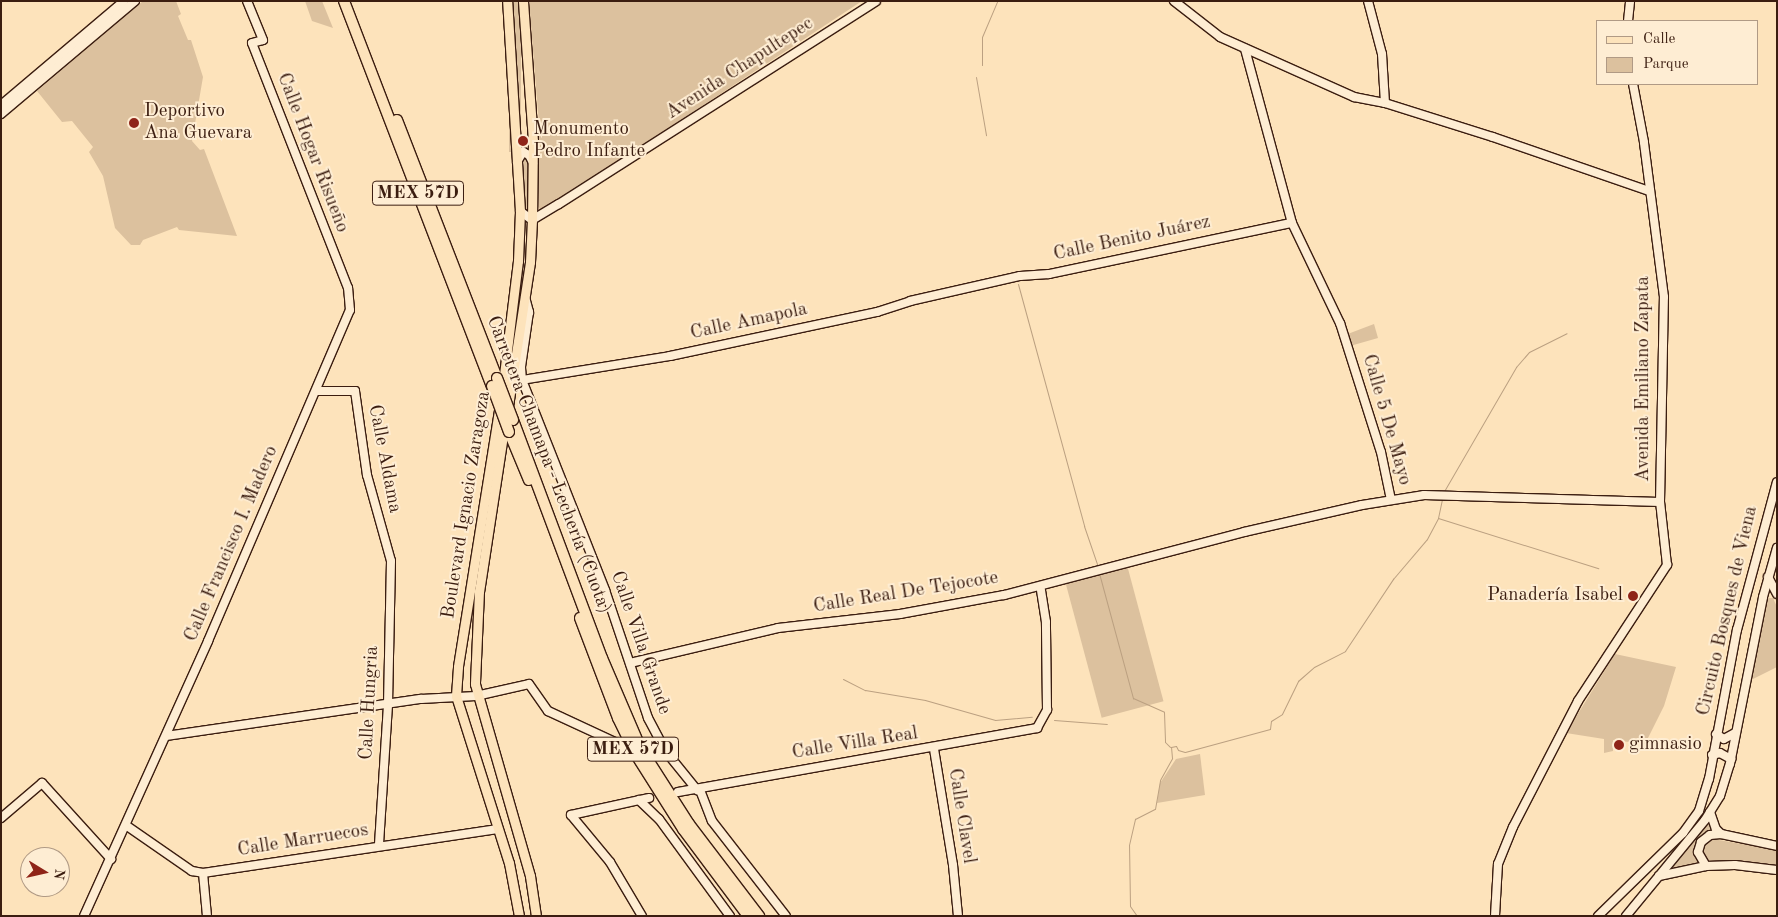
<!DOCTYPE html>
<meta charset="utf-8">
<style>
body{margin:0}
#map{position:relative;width:1778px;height:917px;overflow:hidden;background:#fde3bb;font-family:"Old Standard TT",serif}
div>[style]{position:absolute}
.green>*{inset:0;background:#dcc19e;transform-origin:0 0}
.stream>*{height:1px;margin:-0.5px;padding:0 0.5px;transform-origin:0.5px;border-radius:0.5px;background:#bba081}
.roads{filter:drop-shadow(1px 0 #3b1d10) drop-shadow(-1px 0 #3b1d10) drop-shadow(0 1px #3b1d10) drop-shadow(0 -1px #3b1d10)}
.secondary>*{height:8px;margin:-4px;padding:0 4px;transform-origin:4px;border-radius:4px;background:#feedd3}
.primary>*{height:9px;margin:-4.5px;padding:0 4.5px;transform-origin:4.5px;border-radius:4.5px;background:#fde3bb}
.highway>*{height:10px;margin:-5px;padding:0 5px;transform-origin:5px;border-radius:5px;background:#fde3bb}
.bridges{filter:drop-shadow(1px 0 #3b1d10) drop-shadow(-1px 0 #3b1d10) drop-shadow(0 1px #3b1d10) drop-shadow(0 -1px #3b1d10)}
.highway-bridge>*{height:10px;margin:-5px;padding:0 5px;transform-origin:5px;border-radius:5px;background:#fde3bb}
.dots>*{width:14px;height:14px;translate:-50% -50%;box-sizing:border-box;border:2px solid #feedd3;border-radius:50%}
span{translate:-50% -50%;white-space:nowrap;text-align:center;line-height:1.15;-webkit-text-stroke:4px #feedd3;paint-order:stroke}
.shield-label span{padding:1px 4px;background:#feedd3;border:1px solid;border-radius:4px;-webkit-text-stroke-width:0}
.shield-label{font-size:18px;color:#3b1d10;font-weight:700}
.street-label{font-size:19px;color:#3b1d10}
.poi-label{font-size:19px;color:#3b1d10}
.left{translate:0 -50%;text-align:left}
.right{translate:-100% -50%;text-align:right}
.frame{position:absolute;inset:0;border:2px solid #3b1d10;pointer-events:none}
.legend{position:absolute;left:1596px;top:20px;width:162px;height:65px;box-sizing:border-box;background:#feedd3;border:1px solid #b09a85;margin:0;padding:6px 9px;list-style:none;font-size:15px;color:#3b1d10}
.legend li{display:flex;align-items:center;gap:10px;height:25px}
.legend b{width:25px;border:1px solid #b09a85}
.north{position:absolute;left:20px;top:847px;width:50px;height:50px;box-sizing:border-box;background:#feedd3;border:1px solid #b09a85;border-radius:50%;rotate:99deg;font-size:14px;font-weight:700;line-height:20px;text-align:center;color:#3b1d10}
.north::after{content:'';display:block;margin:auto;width:18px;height:22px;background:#8f2418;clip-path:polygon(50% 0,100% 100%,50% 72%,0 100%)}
</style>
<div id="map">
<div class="green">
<i style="clip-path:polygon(143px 1px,176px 1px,181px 14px,178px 16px,188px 40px,191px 40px,203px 77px,192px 141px,200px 150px,204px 149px,237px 236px,179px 230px,177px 227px,143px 240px,140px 245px,131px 245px,115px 228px,103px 176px,89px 152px,93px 147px,72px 121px,62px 122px,37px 91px)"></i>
<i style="clip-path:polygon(305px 1px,322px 1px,333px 28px,312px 21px)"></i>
<i style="left:509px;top:1px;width:12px;height:151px"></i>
<i style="clip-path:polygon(529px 1px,862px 1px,542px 211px,537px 206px,539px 124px)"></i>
<i style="clip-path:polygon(524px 156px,529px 158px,529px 214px,522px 210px,521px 157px)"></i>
<i style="clip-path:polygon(1374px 324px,1378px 338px,1350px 346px,1345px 335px)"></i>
<i style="left:1127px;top:565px;width:141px;height:64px;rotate:75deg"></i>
<i style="clip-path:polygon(1767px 598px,1773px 598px,1777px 607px,1777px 667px,1751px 680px)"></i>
<i style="clip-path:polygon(1615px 654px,1676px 667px,1664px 706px,1645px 744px,1613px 740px,1613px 751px,1604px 753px,1604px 739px,1566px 733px)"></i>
<i style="clip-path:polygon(1200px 754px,1205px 795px,1157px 803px,1160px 783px,1176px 759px)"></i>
<i style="clip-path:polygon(1709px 821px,1713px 833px,1701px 838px,1695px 846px,1695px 855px,1699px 862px,1675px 869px,1673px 865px)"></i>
<i style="clip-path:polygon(1713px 839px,1777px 850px,1777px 868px,1706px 861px,1701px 847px)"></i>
</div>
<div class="stream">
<i style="left:982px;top:65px;width:28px;rotate:-90deg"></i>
<i style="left:982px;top:37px;width:39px;rotate:-67deg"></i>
<i style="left:976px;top:77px;width:59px;rotate:80.2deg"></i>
<i style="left:1018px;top:284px;width:251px;rotate:74.7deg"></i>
<i style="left:1084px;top:526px;width:43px;rotate:71.1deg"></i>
<i style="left:1443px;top:493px;width:146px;rotate:-59.9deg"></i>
<i style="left:1516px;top:367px;width:20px;rotate:-49deg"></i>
<i style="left:1529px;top:352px;width:42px;rotate:-26.6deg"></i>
<i style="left:1438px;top:518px;width:168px;rotate:17.4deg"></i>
<i style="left:1099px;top:573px;width:130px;rotate:74.8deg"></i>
<i style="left:1133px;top:698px;width:34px;rotate:24deg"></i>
<i style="left:1164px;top:712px;width:30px;rotate:88deg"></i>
<i style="left:1165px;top:742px;width:7px;rotate:45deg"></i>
<i style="left:843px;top:679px;width:25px;rotate:27deg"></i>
<i style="left:865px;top:690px;width:61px;rotate:9.5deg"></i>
<i style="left:925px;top:700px;width:73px;rotate:15.9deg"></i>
<i style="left:995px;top:720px;width:37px;rotate:-5deg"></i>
<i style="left:1054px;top:720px;width:53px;rotate:4.3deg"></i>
<i style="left:1137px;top:916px;width:12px;rotate:-125deg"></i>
<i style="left:1130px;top:906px;width:61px;rotate:-90.9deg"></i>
<i style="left:1129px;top:845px;width:27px;rotate:-77deg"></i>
<i style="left:1135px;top:819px;width:22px;rotate:-27deg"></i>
<i style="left:1155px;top:809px;width:29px;rotate:-80deg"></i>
<i style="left:1160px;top:780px;width:25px;rotate:-61deg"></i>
<i style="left:1172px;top:758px;width:11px;rotate:-95deg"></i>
<i style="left:1171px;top:747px;width:5px;rotate:-11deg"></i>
<i style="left:1176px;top:746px;width:4px;rotate:63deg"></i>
<i style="left:1178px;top:750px;width:7px;rotate:16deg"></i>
<i style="left:1185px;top:752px;width:88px;rotate:-15.1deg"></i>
<i style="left:1270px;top:729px;width:8px;rotate:-83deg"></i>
<i style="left:1271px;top:721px;width:13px;rotate:-32deg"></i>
<i style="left:1282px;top:714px;width:37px;rotate:-64deg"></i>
<i style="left:1298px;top:681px;width:21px;rotate:-41deg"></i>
<i style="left:1314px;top:667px;width:35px;rotate:-27deg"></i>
<i style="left:1345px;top:651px;width:87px;rotate:-56.3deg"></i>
<i style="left:1393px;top:579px;width:52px;rotate:-49.6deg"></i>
<i style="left:1427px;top:539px;width:24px;rotate:-62deg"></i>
<i style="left:1438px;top:518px;width:19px;rotate:-78deg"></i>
</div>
<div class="roads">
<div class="secondary">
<i style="left:1174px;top:1px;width:58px;rotate:38deg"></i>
<i style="left:1220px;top:37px;width:147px;rotate:24.1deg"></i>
<i style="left:1354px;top:97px;width:32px;rotate:11deg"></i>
<i style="left:1385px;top:103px;width:113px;rotate:17.5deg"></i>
<i style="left:1493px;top:137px;width:165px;rotate:19.1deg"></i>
<i style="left:1368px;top:1px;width:55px;rotate:75.2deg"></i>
<i style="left:1382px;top:54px;width:49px;rotate:86.5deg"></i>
<i style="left:1628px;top:21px;width:20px;rotate:-84deg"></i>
<i style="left:1245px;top:49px;width:180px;rotate:74.9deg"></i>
<i style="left:1292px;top:223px;width:111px;rotate:64.4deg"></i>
<i style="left:1340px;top:323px;width:135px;rotate:72.4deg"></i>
<i style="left:1381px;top:452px;width:49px;rotate:78.2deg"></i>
<i style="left:1px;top:105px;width:161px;rotate:-40.2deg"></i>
<i style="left:1px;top:114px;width:175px;rotate:-40.1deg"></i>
<i style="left:517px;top:162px;width:12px;rotate:-59deg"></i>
<i style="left:523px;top:152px;width:7px;rotate:27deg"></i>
<i style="left:529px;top:155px;width:9px;rotate:63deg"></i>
<i style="left:520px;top:211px;width:15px;rotate:37deg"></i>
<i style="left:532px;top:220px;width:31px;rotate:-31deg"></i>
<i style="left:559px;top:204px;width:376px;rotate:-32.6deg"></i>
<i style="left:525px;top:297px;width:16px;rotate:75deg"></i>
<i style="left:529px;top:312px;width:56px;rotate:98.3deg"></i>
<i style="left:521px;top:367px;width:13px;rotate:86deg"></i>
<i style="left:522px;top:380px;width:226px;rotate:68.4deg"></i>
<i style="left:605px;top:590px;width:135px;rotate:71.4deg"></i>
<i style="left:648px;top:718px;width:40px;rotate:62deg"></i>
<i style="left:667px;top:753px;width:48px;rotate:51deg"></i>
<i style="left:522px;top:380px;width:150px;rotate:-9.2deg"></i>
<i style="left:670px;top:356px;width:212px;rotate:-12deg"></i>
<i style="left:877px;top:312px;width:35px;rotate:-18deg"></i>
<i style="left:910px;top:301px;width:113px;rotate:-12.8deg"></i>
<i style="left:1020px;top:276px;width:29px;rotate:-4deg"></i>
<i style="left:1049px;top:274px;width:248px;rotate:-11.9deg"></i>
<i style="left:317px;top:391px;width:38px"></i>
<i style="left:355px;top:391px;width:85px;rotate:81.9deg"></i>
<i style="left:367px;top:475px;width:89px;rotate:74.4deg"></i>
<i style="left:391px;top:561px;width:144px;rotate:91.2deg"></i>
<i style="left:388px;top:705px;width:141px;rotate:93.7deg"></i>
<i style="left:1768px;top:577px;width:19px;rotate:62deg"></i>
<i style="left:630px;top:663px;width:152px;rotate:-13.3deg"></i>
<i style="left:778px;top:628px;width:123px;rotate:-6.5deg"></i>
<i style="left:900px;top:614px;width:106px;rotate:-10.4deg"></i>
<i style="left:1004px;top:595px;width:248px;rotate:-14.7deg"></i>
<i style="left:1244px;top:532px;width:121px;rotate:-12.9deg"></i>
<i style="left:1362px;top:505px;width:63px;rotate:-9.2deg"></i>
<i style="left:1424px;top:495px;width:236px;rotate:1.7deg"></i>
<i style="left:1716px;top:734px;width:9px;rotate:32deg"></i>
<i style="left:1724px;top:739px;width:13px;rotate:-29deg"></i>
<i style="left:166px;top:736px;width:258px;rotate:-8.3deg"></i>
<i style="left:421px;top:699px;width:55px;rotate:-3.1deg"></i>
<i style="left:476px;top:696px;width:54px;rotate:-12.8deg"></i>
<i style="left:529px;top:684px;width:33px;rotate:55deg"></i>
<i style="left:548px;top:711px;width:74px;rotate:24.8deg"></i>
<i style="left:934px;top:749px;width:118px;rotate:80.7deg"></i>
<i style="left:953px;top:865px;width:51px;rotate:84.4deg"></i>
<i style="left:1712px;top:755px;width:8px;rotate:-14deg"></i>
<i style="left:1720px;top:753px;width:13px;rotate:29deg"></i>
<i style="left:700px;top:790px;width:33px;rotate:69deg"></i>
<i style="left:712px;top:821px;width:120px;rotate:52.1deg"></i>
<i style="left:678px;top:792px;width:365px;rotate:-10.1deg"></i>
<i style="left:1037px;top:728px;width:21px;rotate:-61deg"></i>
<i style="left:1047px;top:710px;width:88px;rotate:-90.7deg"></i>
<i style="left:1046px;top:622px;width:36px;rotate:-99deg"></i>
<i style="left:639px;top:800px;width:28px;rotate:44deg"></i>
<i style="left:659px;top:819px;width:120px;rotate:53.8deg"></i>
<i style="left:1710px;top:812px;width:18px;rotate:71deg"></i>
<i style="left:1716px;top:829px;width:7px;rotate:45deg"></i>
<i style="left:1721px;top:834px;width:57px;rotate:12.1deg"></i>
<i style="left:1px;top:818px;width:54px;rotate:-40.5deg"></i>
<i style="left:42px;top:783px;width:103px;rotate:47.8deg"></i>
<i style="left:127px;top:826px;width:79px;rotate:34.7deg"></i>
<i style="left:192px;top:871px;width:11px;rotate:10deg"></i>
<i style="left:203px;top:873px;width:298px;rotate:-8.5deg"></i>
<i style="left:1706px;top:866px;width:16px;rotate:-120deg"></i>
<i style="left:1698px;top:852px;width:10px;rotate:-73deg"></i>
<i style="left:1701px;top:842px;width:11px;rotate:-38deg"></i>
<i style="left:1710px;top:835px;width:11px;rotate:-5deg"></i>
<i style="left:203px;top:873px;width:43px;rotate:84.7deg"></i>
<i style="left:1659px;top:876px;width:48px;rotate:-12deg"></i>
<i style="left:1706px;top:866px;width:29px;rotate:-2deg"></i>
<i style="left:1735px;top:865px;width:42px;rotate:6.8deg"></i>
<i style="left:84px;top:916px;width:302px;rotate:-65.7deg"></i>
<i style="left:208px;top:641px;width:360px;rotate:-66.8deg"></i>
<i style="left:350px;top:310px;width:22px;rotate:-95deg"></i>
<i style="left:348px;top:288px;width:263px;rotate:-111.4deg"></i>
<i style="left:252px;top:43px;width:11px;rotate:-15deg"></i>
<i style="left:263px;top:40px;width:42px;rotate:-112.3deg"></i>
<i style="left:642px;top:916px;width:63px;rotate:-120.7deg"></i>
<i style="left:610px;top:862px;width:61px;rotate:-129.7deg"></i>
<i style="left:571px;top:815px;width:80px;rotate:-12.3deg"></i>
<i style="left:1495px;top:916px;width:52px;rotate:-86.7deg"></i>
<i style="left:1498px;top:864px;width:40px;rotate:-68deg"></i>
<i style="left:1513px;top:827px;width:142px;rotate:-62.7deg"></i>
<i style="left:1578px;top:701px;width:163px;rotate:-56.8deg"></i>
<i style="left:1667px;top:565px;width:63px;rotate:-96.3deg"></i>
<i style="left:1660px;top:502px;width:205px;rotate:-88.9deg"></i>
<i style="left:1664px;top:297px;width:156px;rotate:-97.4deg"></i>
<i style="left:1644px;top:142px;width:59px;rotate:-100.7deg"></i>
<i style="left:1598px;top:916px;width:119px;rotate:-44.3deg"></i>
<i style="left:1683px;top:833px;width:27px;rotate:-54deg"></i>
<i style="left:1699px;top:811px;width:34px;rotate:-73deg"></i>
<i style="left:1709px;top:779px;width:152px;rotate:-79.4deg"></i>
<i style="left:1737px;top:630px;width:153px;rotate:-74.9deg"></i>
<i style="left:1626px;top:916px;width:124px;rotate:-50.5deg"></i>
<i style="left:1705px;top:820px;width:28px;rotate:-58deg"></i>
<i style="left:1720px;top:796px;width:34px;rotate:-73deg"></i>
<i style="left:1730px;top:764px;width:170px;rotate:-78.8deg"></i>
<i style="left:1763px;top:597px;width:51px;rotate:-74.1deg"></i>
</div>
<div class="primary">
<i style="left:502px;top:391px;width:131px;rotate:-83deg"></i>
<i style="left:518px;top:261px;width:50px;rotate:-87.7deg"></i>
<i style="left:520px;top:211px;width:210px;rotate:-93.5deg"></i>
<i style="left:500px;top:404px;width:266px;rotate:99.1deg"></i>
<i style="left:458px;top:667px;width:29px;rotate:94deg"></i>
<i style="left:456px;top:696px;width:175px;rotate:72.4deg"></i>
<i style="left:509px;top:863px;width:54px;rotate:79.3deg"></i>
<i style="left:508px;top:406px;width:146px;rotate:-81.3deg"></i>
<i style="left:530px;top:262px;width:42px;rotate:-87.3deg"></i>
<i style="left:532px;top:220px;width:79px;rotate:-89.3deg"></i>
<i style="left:533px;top:141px;width:140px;rotate:-94.1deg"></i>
<i style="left:505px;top:422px;width:171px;rotate:98.7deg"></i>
<i style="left:479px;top:591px;width:93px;rotate:92.5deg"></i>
<i style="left:475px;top:684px;width:200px;rotate:74deg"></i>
<i style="left:530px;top:876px;width:40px;rotate:81.5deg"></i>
</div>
<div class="highway">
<i style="left:344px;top:1px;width:412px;rotate:69deg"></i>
<i style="left:397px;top:120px;width:277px;rotate:68.8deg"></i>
<i style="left:513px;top:420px;width:254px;rotate:69.5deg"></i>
<i style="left:602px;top:658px;width:99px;rotate:66.8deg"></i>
<i style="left:641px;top:749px;width:89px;rotate:57.4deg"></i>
<i style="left:689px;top:824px;width:116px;rotate:52.7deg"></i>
<i style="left:509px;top:432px;width:52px;rotate:67.4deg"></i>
<i style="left:580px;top:618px;width:107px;rotate:69.2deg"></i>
<i style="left:618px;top:718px;width:39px;rotate:64deg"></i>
<i style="left:635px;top:753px;width:90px;rotate:57.7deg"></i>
<i style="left:683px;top:829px;width:109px;rotate:53.2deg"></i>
</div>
</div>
<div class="bridges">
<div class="highway-bridge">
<i style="left:497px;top:378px;width:45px;rotate:69.1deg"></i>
<i style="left:492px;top:386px;width:49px;rotate:69.7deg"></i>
</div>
</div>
<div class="dots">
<i style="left:134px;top:123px;background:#8f2418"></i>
<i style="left:523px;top:141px;background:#8f2418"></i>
<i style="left:1633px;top:596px;background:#8f2418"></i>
<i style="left:1619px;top:745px;background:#8f2418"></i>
</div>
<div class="shield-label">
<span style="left:418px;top:193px">MEX 57D</span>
<span style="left:633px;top:749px">MEX 57D</span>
</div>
<div class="street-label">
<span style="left:740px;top:69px;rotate:-33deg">Avenida Chapultepec</span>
<span style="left:312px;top:153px;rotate:69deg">Calle Hogar Risueño</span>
<span style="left:1132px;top:239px;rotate:-12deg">Calle Benito Juárez</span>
<span style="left:749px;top:322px;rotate:-12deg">Calle Amapola</span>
<span style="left:1644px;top:379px;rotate:-90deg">Avenida Emiliano Zapata</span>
<span style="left:1386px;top:420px;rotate:74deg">Calle 5 De Mayo</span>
<span style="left:384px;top:459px;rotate:79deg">Calle Aldama</span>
<span style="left:548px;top:465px;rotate:69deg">Carretera Chamapa - Lechería (Cuota)</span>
<span style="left:467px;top:505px;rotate:-81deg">Boulevard Ignacio Zaragoza</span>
<span style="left:232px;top:544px;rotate:-67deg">Calle Francisco I. Madero</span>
<span style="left:906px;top:593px;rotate:-9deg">Calle Real De Tejocote</span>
<span style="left:1728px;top:611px;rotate:-77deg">Circuito Bosques de Viena</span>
<span style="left:640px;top:643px;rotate:71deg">Calle Villa Grande</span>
<span style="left:370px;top:703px;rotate:-87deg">Calle Hungria</span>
<span style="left:855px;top:744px;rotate:-9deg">Calle Villa Real</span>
<span style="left:961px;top:816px;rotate:81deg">Calle Clavel</span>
<span style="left:303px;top:841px;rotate:-9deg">Calle Marruecos</span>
</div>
<div class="poi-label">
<span class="left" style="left:144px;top:123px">Deportivo<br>Ana Guevara</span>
<span class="left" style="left:533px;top:141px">Monumento<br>Pedro Infante</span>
<span class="right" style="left:1623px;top:596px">Panadería Isabel</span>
<span class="left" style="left:1629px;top:745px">gimnasio</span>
</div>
<div class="frame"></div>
<ul class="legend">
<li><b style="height:6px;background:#fde3bb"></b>Calle</li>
<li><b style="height:14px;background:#dcc19e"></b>Parque</li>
</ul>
<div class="north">N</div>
</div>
